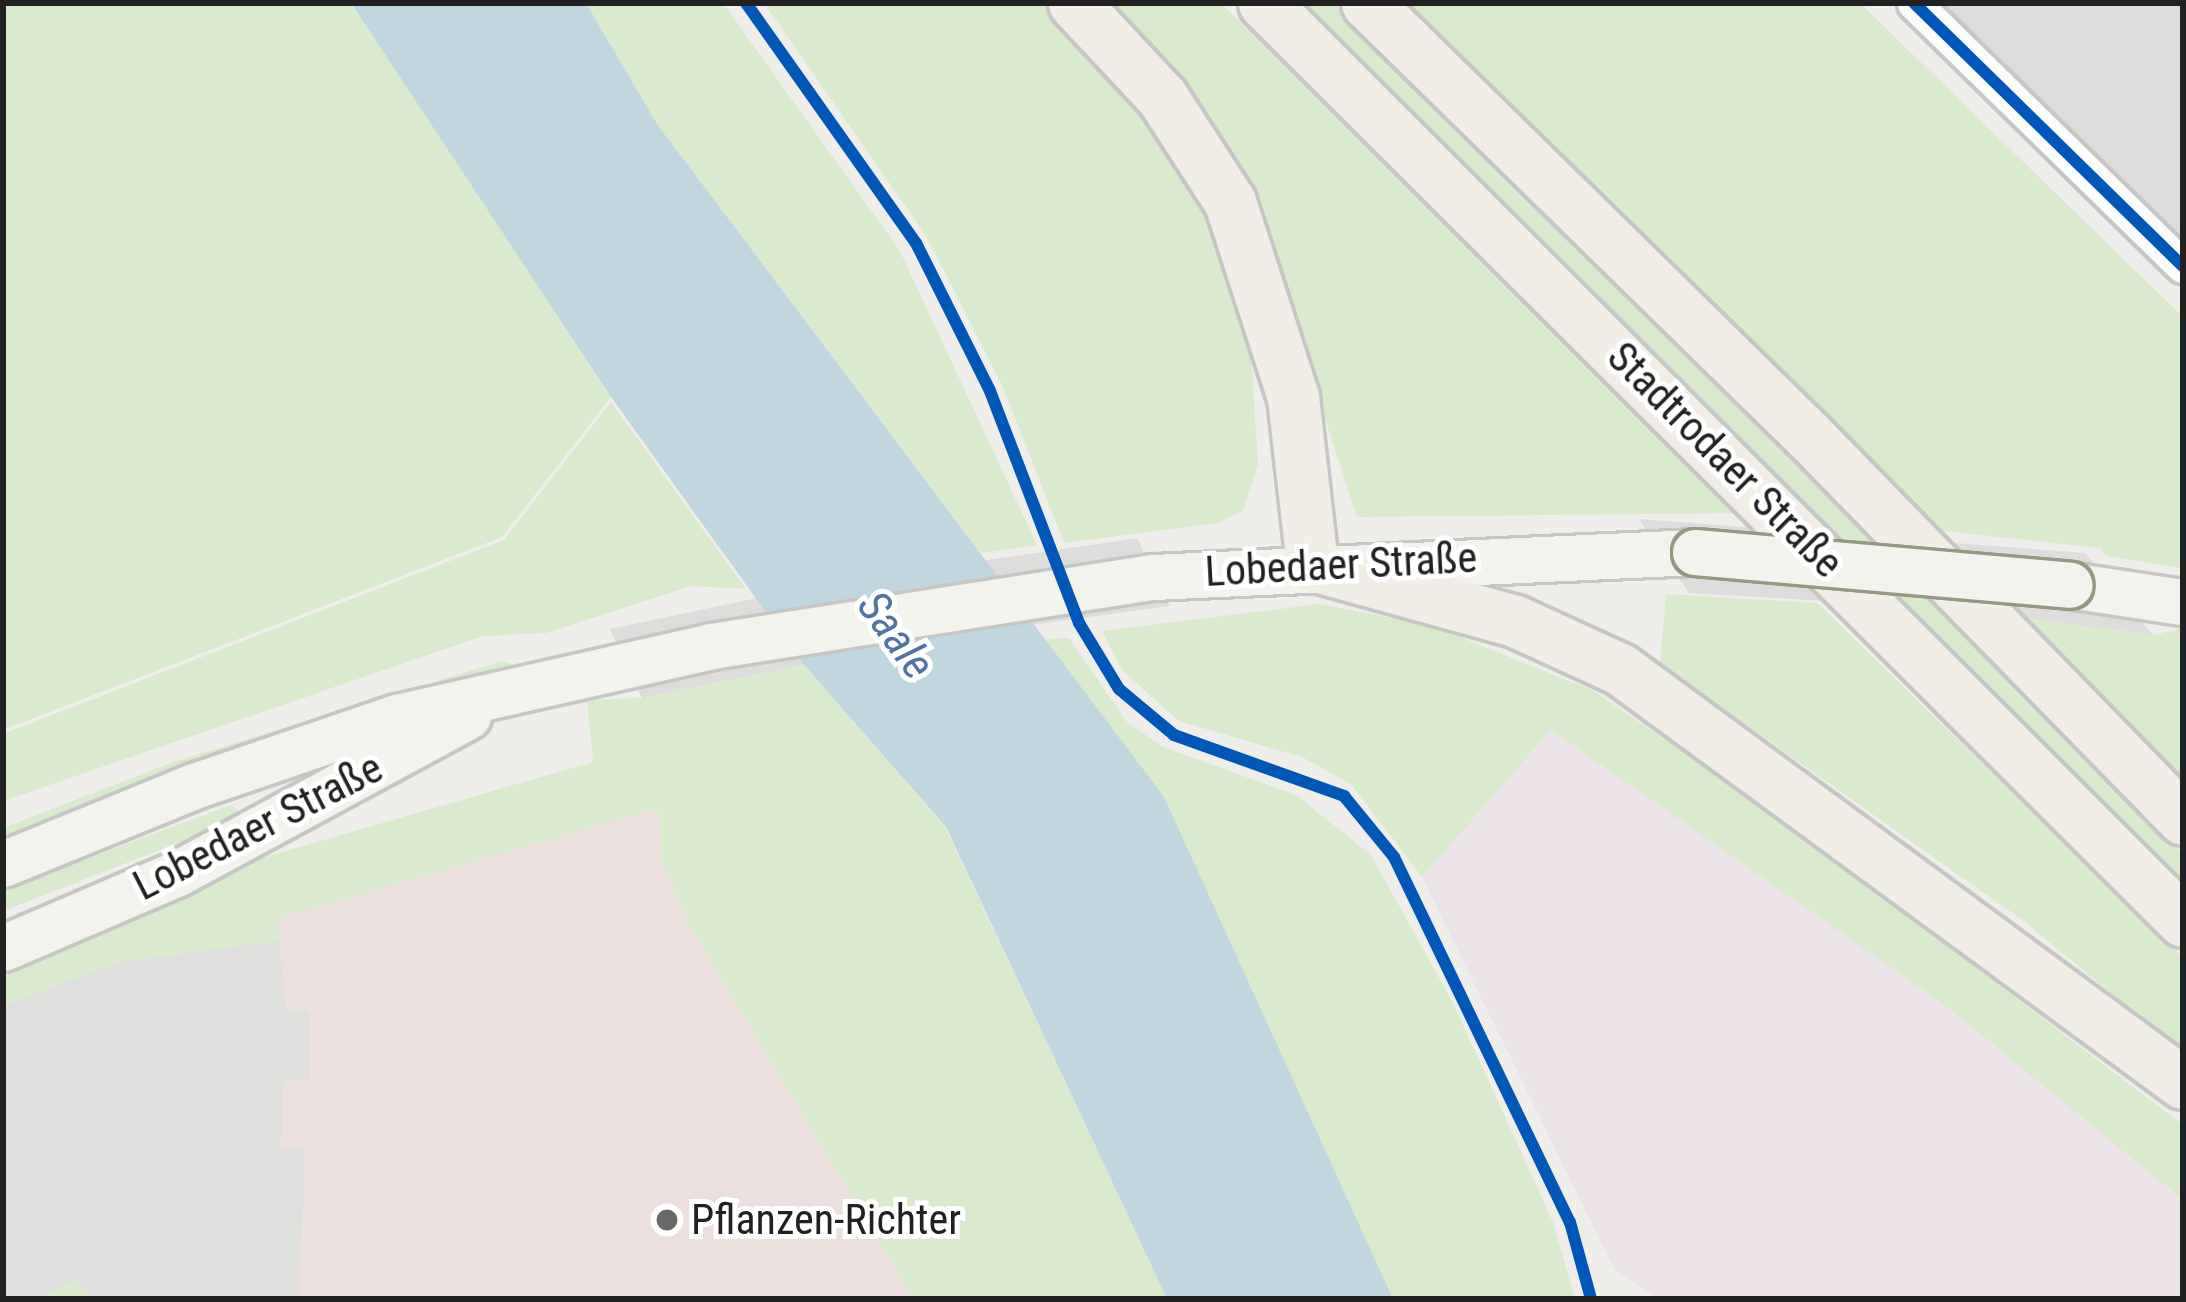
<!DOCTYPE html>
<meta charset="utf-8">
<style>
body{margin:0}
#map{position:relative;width:2186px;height:1302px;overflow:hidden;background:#efeeeb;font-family:"Roboto Condensed",sans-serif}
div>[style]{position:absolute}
.residential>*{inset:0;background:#dedddc}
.commercial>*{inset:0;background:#ece0de}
.industrial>*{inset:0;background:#ece4e8}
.grass>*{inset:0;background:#daeacc}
.parking>*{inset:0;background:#dfdfde}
.water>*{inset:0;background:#c0d7e0}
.roads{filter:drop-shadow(3px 0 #c6c6c4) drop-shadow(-3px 0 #c6c6c4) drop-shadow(0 3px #c6c6c4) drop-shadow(0 -3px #c6c6c4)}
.minor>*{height:33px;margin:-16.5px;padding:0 16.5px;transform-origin:16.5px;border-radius:16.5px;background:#fdfcfc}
.secondary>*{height:45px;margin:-22.5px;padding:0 22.5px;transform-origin:22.5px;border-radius:22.5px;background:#f3f3ed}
.primary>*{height:51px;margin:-25.5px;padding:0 25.5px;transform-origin:25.5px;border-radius:25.5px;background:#f1ede7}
.bridges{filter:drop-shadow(3px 0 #959883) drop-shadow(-3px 0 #959883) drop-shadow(0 3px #959883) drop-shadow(0 -3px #959883)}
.secondary-bridge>*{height:45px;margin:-22.5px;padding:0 22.5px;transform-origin:22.5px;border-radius:22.5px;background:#f3f3ed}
.cycleway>*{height:12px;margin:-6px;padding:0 6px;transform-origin:6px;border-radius:6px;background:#0057b8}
.dots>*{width:33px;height:33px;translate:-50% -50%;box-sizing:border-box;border:6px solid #fff;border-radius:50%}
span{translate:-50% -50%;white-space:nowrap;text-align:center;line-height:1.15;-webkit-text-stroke:10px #fff;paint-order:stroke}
.street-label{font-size:42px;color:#212121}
.poi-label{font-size:42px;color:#212121}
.left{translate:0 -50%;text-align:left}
.water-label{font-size:45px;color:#5074a4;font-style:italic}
.frame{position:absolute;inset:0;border:6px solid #212121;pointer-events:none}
</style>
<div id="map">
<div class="residential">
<i style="clip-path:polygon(1928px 3px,2183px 3px,2183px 242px)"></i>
<i style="clip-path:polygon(1639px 519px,2085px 553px,2153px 635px,1932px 607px,1689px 593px)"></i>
<i style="clip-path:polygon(1137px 538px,1170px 606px,935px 638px,642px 698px,610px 629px,819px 585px)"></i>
</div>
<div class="commercial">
<i style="clip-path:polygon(658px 808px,662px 861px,690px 927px,913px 1299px,3px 1299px,3px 977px)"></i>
</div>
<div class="industrial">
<i style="clip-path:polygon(1551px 730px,1946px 1006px,2164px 1180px,2183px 1200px,2183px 1299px,1658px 1299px,1615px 1271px,1422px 877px)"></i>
</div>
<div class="grass">
<i style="clip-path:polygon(3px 3px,351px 3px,611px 397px,502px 537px,3px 730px)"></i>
<i style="clip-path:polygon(586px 3px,723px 3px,900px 251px,1037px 545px,980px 553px,657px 124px)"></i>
<i style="clip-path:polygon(764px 3px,1048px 3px,1067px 22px,1198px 185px,1250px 337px,1258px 465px,1243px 511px,1217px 523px,1064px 543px,1003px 387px,927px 237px)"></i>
<i style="clip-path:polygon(1101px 3px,1221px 3px,1739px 513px,1357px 517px,1259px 216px,1208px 115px)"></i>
<i style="clip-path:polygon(1296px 3px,1334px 3px,1795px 453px,2183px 854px,2183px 888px)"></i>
<i style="clip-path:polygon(1400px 3px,1860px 3px,2183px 317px,2183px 568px,2107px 556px,2100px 548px,1935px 530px)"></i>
<i style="clip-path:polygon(611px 402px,746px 589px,691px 586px,546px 633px,483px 636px,3px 801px,3px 734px,504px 540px)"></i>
<i style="clip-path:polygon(1666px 594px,1817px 603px,2183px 958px,2183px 1053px,2025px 922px,1660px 664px)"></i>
<i style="clip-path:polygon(1320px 604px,1433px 626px,1592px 690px,1766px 808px,2183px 1125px,2183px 1200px,1946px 1006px,1551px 730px,1422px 877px,1352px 785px,1302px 757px,1179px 721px,1123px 671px,1102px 631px)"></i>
<i style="clip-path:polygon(2019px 617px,2153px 635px,2183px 628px,2183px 786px)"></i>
<i style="clip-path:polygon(1069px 638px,1127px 722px,1163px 747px,1296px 795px,1371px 855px,1453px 1003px,1553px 1222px,1575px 1299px,1393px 1299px,1282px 1066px,1046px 639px)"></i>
<i style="clip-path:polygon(502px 661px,523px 667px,3px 844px,3px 828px,173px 762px)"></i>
<i style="clip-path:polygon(804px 665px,945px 827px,1167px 1299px,913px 1299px,690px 927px,662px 861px,658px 808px,279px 918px,279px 941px,120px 962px,3px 1006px,3px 962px,64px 937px,251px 861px,593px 762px,587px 700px,640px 698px)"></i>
<i style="clip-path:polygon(230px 805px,242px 813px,209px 831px,3px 911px,3px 891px)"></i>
<i style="clip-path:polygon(76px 1279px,92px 1299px,37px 1299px)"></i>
</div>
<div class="parking">
<i style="clip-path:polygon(279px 941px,286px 1010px,310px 1010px,310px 1080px,283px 1079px,281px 1147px,305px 1148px,299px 1299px,92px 1299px,76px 1279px,37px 1299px,3px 1299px,3px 1006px,120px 962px)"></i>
</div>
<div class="water">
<i style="clip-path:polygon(351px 3px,586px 3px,657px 124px,1164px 797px,1393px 1299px,1167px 1299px,946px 827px,804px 665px,611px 397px)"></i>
</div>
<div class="roads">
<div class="minor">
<i style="left:1914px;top:3px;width:376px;rotate:44.4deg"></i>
</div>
<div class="secondary">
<i style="left:2070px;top:585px;width:114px;rotate:8.6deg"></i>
<i style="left:3px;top:864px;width:206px;rotate:-22.2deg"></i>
<i style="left:194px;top:786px;width:214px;rotate:-18.8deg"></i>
<i style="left:397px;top:717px;width:322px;rotate:-12.7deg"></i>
<i style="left:711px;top:646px;width:447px;rotate:-8.9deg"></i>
<i style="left:1153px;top:577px;width:543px;rotate:-2.64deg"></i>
<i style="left:3px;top:948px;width:188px;rotate:-23.2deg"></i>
<i style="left:176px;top:874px;width:332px;rotate:-28.4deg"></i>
</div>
<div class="primary">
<i style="left:1074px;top:3px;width:129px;rotate:46.9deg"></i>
<i style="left:1162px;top:97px;width:125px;rotate:57.1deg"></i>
<i style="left:1230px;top:202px;width:205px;rotate:72.1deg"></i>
<i style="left:1293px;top:397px;width:169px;rotate:83.5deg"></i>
<i style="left:1312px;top:565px;width:211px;rotate:15.4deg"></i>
<i style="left:1515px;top:621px;width:115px;rotate:24.6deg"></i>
<i style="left:1620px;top:669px;width:699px;rotate:36.33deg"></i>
<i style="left:1264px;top:3px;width:1299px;rotate:44.97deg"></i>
<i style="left:1367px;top:3px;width:619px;rotate:44.41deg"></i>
<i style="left:1809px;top:436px;width:535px;rotate:45.68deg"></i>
</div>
</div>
<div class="bridges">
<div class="secondary-bridge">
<i style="left:1695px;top:552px;width:376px;rotate:5deg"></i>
</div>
</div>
<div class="cycleway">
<i style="left:746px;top:3px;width:294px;rotate:54.7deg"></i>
<i style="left:916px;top:243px;width:165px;rotate:63.4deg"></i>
<i style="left:990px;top:391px;width:248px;rotate:69deg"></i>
<i style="left:1079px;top:623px;width:77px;rotate:58.8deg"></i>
<i style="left:1119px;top:689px;width:72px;rotate:39.9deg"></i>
<i style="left:1174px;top:735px;width:181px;rotate:19.7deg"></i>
<i style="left:1344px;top:796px;width:79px;rotate:50.7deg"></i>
<i style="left:1394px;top:857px;width:405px;rotate:64.3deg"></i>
<i style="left:1570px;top:1222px;width:80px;rotate:74.7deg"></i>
<i style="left:1914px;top:3px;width:376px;rotate:44.4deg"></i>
</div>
<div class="dots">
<i style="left:667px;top:1220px;background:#696968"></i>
</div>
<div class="street-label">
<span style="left:1725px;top:460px;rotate:45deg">Stadtrodaer Straße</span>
<span style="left:1341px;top:565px;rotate:-3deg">Lobedaer Straße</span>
<span style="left:258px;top:827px;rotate:-27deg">Lobedaer Straße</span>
</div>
<div class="poi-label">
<span class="left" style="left:691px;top:1220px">Pflanzen-Richter</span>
</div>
<div class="water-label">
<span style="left:896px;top:635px;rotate:54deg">Saale</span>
</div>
<div class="frame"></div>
</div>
